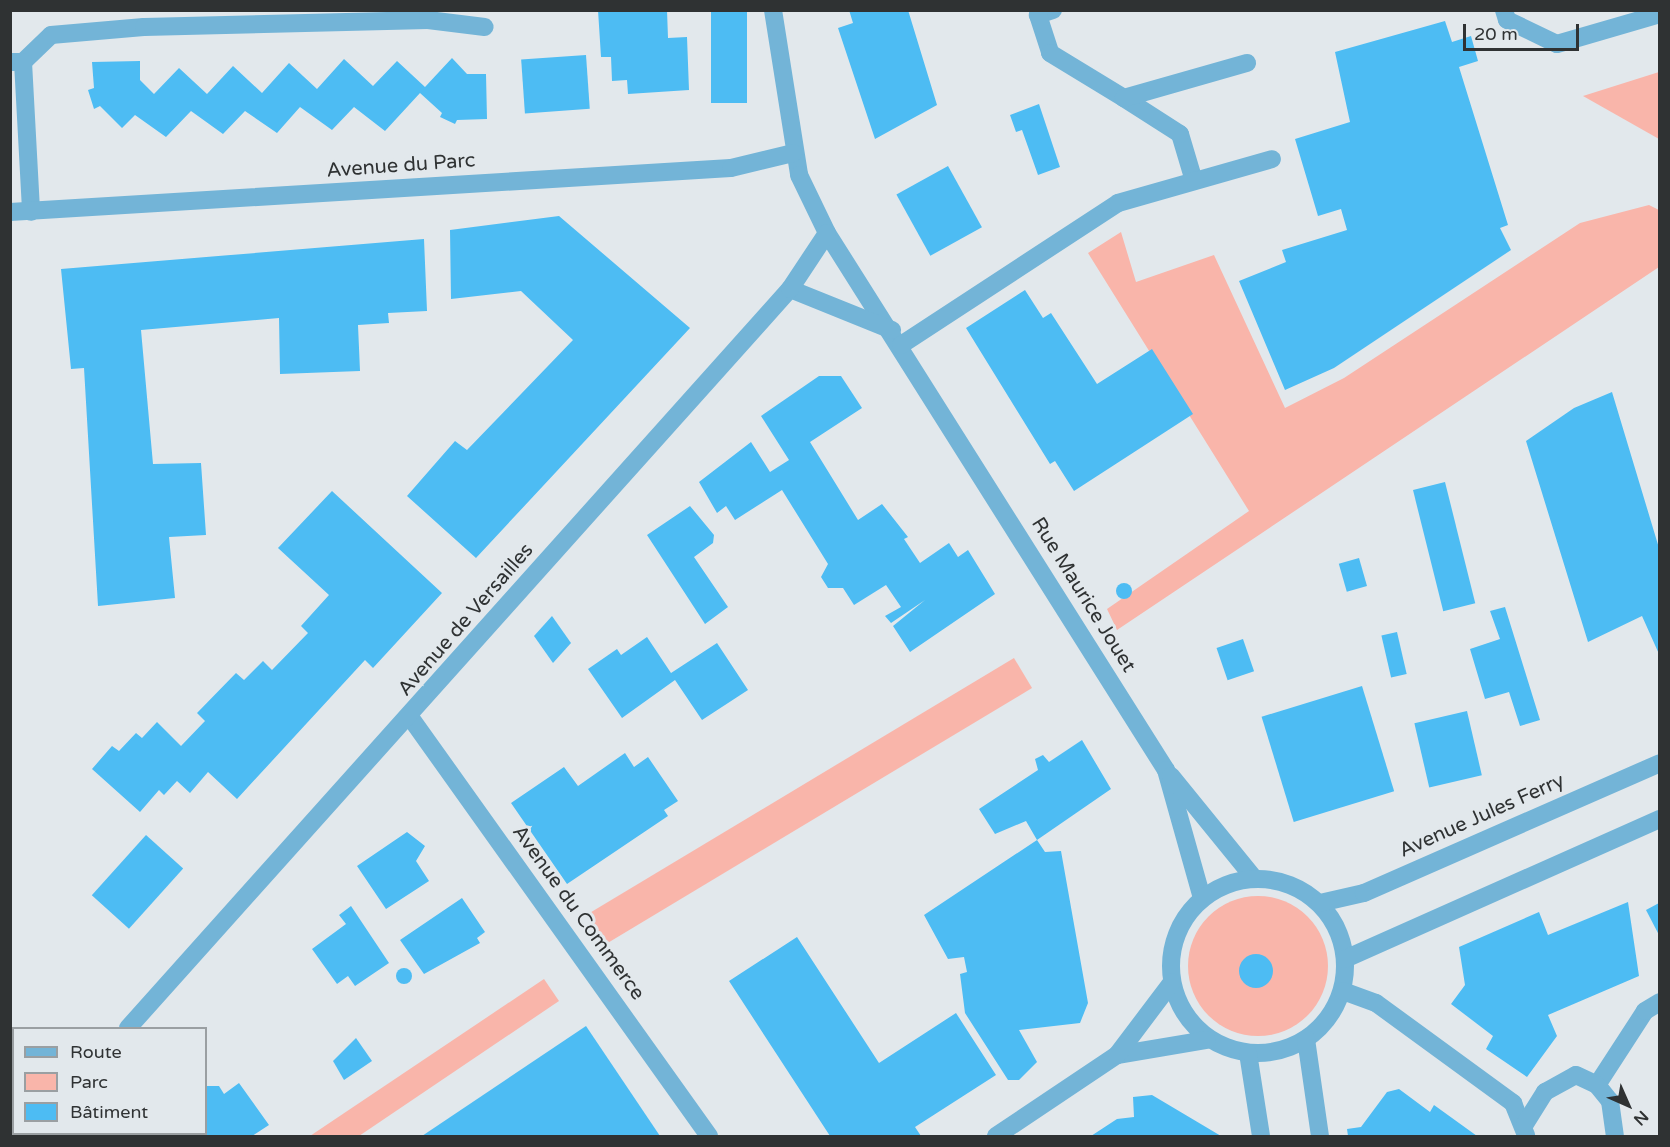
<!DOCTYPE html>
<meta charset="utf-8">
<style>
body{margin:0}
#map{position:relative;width:1670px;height:1147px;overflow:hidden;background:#e2e8ec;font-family:"Varela Round",sans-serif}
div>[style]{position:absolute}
.green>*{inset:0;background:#f9b5aa;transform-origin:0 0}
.round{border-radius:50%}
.building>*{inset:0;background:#4dbcf3;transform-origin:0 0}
.minor>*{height:18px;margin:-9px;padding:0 9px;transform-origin:9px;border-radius:9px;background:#73b4d7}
.minor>.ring{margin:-9px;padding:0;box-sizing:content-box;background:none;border:18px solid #73b4d7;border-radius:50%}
span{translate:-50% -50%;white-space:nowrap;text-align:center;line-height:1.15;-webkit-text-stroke:6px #e2e8ec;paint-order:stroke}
.street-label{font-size:20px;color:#2f3233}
.frame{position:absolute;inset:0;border:12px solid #2f3233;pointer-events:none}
.legend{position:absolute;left:12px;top:1027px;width:195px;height:108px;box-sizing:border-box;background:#e2e8ec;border:2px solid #9a9fa2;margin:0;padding:8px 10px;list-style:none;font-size:18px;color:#2f3233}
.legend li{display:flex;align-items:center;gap:12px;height:30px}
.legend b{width:30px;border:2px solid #9a9fa2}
.north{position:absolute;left:1598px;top:1075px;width:60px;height:60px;-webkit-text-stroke:4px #e2e8ec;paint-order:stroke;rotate:135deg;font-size:16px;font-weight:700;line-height:24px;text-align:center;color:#2f3233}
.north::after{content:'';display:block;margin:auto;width:21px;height:27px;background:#2f3233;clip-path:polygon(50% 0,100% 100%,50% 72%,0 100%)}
.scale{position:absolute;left:1463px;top:24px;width:116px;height:27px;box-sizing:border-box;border:3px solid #2f3233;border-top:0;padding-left:8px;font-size:18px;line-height:21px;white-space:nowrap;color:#2f3233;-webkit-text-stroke:4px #e2e8ec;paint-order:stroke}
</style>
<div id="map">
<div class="green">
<i style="clip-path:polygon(1659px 72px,1659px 139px,1583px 96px)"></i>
<i style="clip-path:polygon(1649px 205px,1659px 210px,1659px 267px,1117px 630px,1107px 609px,1249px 511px,1088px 253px,1121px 232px,1136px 282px,1214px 255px,1285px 408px,1344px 378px,1580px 223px)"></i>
<i style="left:1014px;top:658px;width:35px;height:498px;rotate:59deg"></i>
<i class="round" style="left:1188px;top:896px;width:140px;height:140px"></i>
<i style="clip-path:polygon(544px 979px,559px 1001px,359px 1136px,310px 1136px)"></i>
</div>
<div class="building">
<i style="clip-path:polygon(598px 10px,667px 10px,668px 38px,687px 37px,689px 90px,628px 94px,627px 80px,612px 81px,611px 57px,601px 57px)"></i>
<i style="left:711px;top:10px;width:36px;height:93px"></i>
<i style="clip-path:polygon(849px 10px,908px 10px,937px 105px,875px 139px,838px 28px,853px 23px)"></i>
<i style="clip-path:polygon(1445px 21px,1452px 42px,1471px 36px,1478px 61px,1459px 67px,1508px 225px,1500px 228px,1511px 250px,1334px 368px,1285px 390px,1239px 281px,1286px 262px,1282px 250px,1347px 230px,1341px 209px,1318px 216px,1295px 139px,1350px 122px,1335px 52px)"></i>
<i style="left:586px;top:55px;width:54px;height:65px;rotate:86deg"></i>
<i style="clip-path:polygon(452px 58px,467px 74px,486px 74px,487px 119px,457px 120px,455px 124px,440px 117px,442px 113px,420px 93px,385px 131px,354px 107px,332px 130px,300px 107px,277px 133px,245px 111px,223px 134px,191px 111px,166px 137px,135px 115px,122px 128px,100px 106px,94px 109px,88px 90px,94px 88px,92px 62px,140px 61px,140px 80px,154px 94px,179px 68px,207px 94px,233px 66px,262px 93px,289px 63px,317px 89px,344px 59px,373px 86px,397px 61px,425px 87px)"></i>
<i style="clip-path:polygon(1039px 104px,1060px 167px,1038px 175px,1022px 130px,1016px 132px,1010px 115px)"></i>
<i style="left:948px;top:166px;width:70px;height:59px;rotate:61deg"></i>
<i style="clip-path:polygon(559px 216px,690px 328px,476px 558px,407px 496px,455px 441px,467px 450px,573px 340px,521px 291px,451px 299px,450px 230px)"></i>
<i style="clip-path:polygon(424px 239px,427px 311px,388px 313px,389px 323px,358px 325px,360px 371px,280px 374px,279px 318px,141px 330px,153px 464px,201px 463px,206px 535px,169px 537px,175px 598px,98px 606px,84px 368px,71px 369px,61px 269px)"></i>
<i style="clip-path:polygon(1025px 290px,1043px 318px,1051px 313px,1097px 384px,1152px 349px,1193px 414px,1074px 491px,1055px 461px,1050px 464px,966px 328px)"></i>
<i style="clip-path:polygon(819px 376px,841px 376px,862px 408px,810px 442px,858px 520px,882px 504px,908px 537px,904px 539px,920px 563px,949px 543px,958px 557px,968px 550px,995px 594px,910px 652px,893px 626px,925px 600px,891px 623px,885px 616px,901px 607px,886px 585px,854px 605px,843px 588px,828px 588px,821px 577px,828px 564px,782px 490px,735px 520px,726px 506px,717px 513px,699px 482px,751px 442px,770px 472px,789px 460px,761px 416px)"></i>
<i style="clip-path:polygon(1612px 392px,1659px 548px,1659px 654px,1642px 616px,1588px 642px,1526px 441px,1574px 408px)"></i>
<i style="left:1445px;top:482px;width:125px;height:33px;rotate:76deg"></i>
<i style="clip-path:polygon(332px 491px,442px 593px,373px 668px,365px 660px,237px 799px,208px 772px,190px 793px,177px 781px,164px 795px,159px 790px,140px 812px,92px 769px,112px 746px,119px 751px,136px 733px,142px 738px,157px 722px,181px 746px,205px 721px,197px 713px,236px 673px,244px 680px,263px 661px,272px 670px,308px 633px,301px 626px,329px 595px,278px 548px)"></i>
<i style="clip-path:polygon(690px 506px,714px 535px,713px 543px,694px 557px,728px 607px,705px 624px,647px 535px)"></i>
<i style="left:1359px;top:558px;width:29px;height:21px;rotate:74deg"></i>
<i class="round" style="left:1116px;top:583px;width:16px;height:16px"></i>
<i style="clip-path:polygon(1505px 607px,1540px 720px,1520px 726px,1509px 692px,1485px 699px,1470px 649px,1500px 639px,1490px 611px)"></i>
<i style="clip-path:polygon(552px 616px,571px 643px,553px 663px,534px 636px)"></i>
<i style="left:1397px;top:632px;width:43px;height:16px;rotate:77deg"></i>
<i style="clip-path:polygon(647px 637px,671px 673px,717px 643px,748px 690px,702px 720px,675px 680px,622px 718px,588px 669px,617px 649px,621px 655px)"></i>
<i style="left:1243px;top:639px;width:34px;height:28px;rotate:71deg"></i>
<i style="left:1362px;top:686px;width:110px;height:105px;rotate:73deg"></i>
<i style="left:1467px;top:711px;width:66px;height:54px;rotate:77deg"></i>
<i style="clip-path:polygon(1082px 740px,1111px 789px,1037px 840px,1045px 852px,1061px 851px,1088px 1003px,1080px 1023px,1019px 1030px,1037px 1062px,1019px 1080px,1008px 1080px,965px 1013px,960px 974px,967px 972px,964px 957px,948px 959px,924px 915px,1037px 840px,1026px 821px,995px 834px,979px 809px,1038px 770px,1035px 759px,1043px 755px,1049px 762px)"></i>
<i style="clip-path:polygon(625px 753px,634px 767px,648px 757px,678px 801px,664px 810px,668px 816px,567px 884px,511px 803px,564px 767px,578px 786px)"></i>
<i style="clip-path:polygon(407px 832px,425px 846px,416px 861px,429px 881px,386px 909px,357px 866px)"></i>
<i style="left:146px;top:835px;width:50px;height:81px;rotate:42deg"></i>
<i style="clip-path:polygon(462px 898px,485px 932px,477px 938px,480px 943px,424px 974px,400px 940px)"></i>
<i style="clip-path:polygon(1628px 902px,1639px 976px,1548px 1015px,1557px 1036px,1527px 1077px,1486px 1049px,1493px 1036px,1451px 1004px,1465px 985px,1459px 947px,1539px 912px,1548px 935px)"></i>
<i style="clip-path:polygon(1659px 903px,1659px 935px,1646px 910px)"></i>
<i style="clip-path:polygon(351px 906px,389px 963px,355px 986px,348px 976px,337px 984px,312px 949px,346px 924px,339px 915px)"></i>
<i style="clip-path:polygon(797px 937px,879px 1063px,956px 1013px,996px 1075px,915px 1127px,921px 1136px,830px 1136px,729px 981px)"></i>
<i class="round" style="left:1239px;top:954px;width:34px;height:34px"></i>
<i class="round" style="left:396px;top:968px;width:16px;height:16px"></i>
<i style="clip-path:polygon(586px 1026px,660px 1136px,422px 1136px)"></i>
<i style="clip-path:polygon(356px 1038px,372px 1061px,344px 1080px,333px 1061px)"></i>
<i style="clip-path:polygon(239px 1083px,269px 1125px,252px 1136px,195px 1136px,206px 1134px,206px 1086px,219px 1086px,224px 1094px)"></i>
<i style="clip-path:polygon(1399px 1089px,1430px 1112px,1434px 1105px,1477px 1136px,1348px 1136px,1347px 1129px,1361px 1127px,1387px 1092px)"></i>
<i style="clip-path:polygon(1152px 1095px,1221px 1136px,1091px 1136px,1117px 1119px,1134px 1117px,1133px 1097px)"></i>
</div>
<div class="minor">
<i style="left:773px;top:10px;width:167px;rotate:81deg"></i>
<i style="left:799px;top:175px;width:64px;rotate:64.2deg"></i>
<i style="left:827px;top:233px;width:635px;rotate:57.74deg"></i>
<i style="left:1166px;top:770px;width:133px;rotate:74.3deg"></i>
<i style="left:1053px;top:10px;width:16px;rotate:162deg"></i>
<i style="left:1038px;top:15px;width:40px;rotate:72deg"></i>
<i style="left:1050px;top:53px;width:87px;rotate:31.3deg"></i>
<i style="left:1504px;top:10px;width:10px;rotate:73deg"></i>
<i style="left:1507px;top:20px;width:55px;rotate:25.6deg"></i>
<i style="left:1557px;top:44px;width:107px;rotate:-16.2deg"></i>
<i style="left:10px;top:62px;width:13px"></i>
<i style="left:23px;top:62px;width:39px;rotate:-44deg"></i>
<i style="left:51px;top:35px;width:93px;rotate:-4.9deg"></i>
<i style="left:144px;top:27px;width:284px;rotate:-1.4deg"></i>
<i style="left:428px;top:20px;width:57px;rotate:7deg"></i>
<i style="left:23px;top:62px;width:150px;rotate:86.9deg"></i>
<i style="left:1194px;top:181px;width:49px;rotate:-106.6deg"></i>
<i style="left:1180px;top:134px;width:67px;rotate:-147.3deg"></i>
<i style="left:1124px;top:98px;width:128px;rotate:-15.9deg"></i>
<i style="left:10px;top:212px;width:722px;rotate:-3.49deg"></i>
<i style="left:731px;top:168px;width:64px;rotate:-13.6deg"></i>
<i style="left:790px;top:289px;width:110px;rotate:21.9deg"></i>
<i style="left:901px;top:345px;width:259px;rotate:-33.2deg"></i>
<i style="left:1118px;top:203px;width:160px;rotate:-15.9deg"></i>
<i style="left:410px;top:717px;width:515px;rotate:54.49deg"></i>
<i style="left:1171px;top:776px;width:132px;rotate:50.9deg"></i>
<i class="ring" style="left:1171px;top:879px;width:156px;height:156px"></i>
<i style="left:1320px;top:903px;width:45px;rotate:-12.8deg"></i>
<i style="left:1364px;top:893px;width:323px;rotate:-23.7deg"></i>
<i style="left:1345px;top:959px;width:345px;rotate:-24deg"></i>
<i style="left:1343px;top:991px;width:35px;rotate:20deg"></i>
<i style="left:1376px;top:1003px;width:170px;rotate:36.1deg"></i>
<i style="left:1513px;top:1103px;width:35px;rotate:68deg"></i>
<i style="left:128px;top:1028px;width:992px;rotate:-48.15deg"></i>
<i style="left:790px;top:289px;width:67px;rotate:-56.5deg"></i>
<i style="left:1306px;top:1039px;width:98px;rotate:81.8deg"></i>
<i style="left:1248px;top:1053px;width:84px;rotate:81.1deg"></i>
<i style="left:1117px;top:1055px;width:91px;rotate:-9.5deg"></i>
<i style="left:1597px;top:1085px;width:88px;rotate:-57deg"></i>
<i style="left:1645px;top:1011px;width:17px;rotate:-31deg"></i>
<i style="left:1525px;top:1124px;width:38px;rotate:-58deg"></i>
<i style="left:1545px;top:1092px;width:35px;rotate:-29deg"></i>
<i style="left:1576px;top:1075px;width:23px;rotate:25deg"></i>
<i style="left:1597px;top:1085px;width:21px;rotate:51deg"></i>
<i style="left:1610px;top:1101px;width:35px;rotate:82deg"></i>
<i style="left:95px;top:1134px;width:3px;rotate:45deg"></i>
<i style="left:32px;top:1136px;width:4px;rotate:-34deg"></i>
<i style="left:996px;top:1136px;width:146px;rotate:-33.8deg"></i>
<i style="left:1117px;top:1055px;width:91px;rotate:-53deg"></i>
</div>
<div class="street-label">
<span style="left:401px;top:166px;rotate:-4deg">Avenue du Parc</span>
<span style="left:1083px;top:595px;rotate:58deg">Rue Maurice Jouet</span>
<span style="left:466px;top:620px;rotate:-49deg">Avenue de Versailles</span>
<span style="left:1482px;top:816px;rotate:-24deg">Avenue Jules Ferry</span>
<span style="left:578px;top:913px;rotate:54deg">Avenue du Commerce</span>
</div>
<div class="frame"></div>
<ul class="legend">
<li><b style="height:8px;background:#73b4d7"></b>Route</li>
<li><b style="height:16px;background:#f9b5aa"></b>Parc</li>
<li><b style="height:16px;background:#4dbcf3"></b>Bâtiment</li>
</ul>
<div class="north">N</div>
<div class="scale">20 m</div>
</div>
